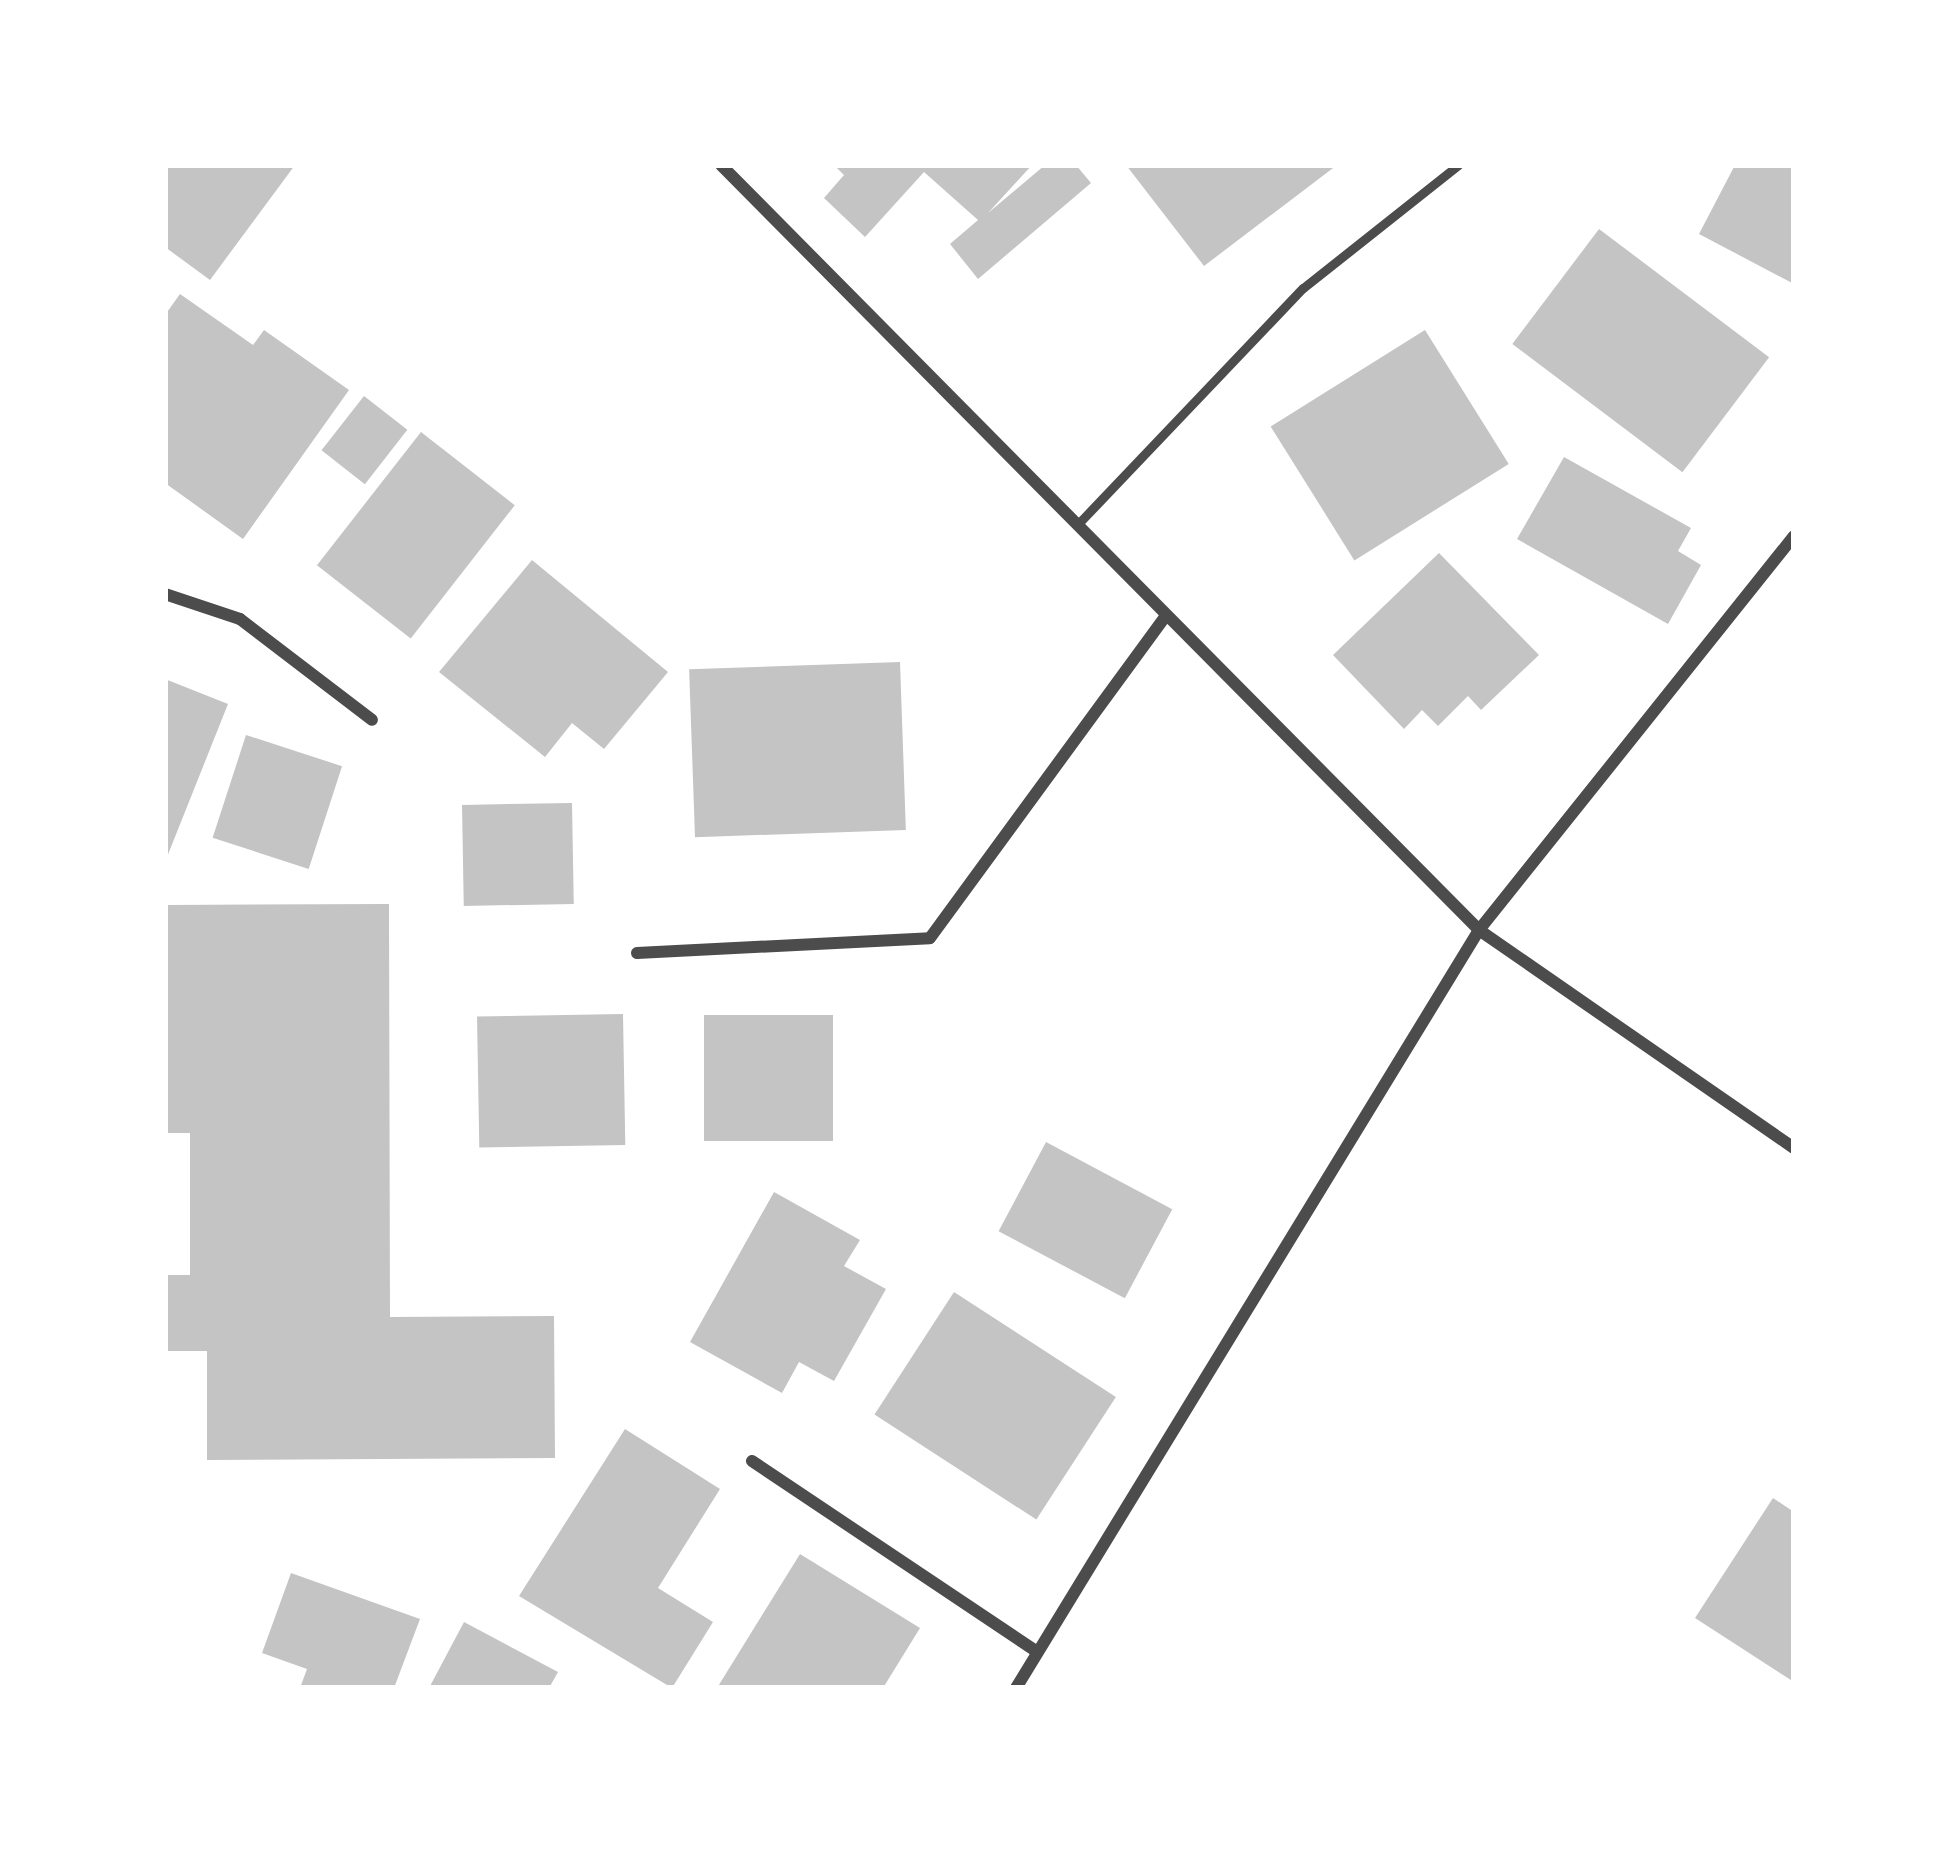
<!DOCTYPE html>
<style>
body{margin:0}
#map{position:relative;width:1959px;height:1853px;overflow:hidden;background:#fff;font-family:Ubuntu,sans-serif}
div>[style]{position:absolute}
.building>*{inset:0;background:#c4c4c4;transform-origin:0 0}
.service>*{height:9px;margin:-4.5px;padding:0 4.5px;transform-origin:4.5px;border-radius:4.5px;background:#4c4c4c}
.minor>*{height:12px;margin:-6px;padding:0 6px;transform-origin:6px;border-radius:6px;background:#4c4c4c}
span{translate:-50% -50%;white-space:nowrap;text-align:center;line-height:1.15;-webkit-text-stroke:10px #fff;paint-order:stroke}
.frame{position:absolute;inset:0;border:168px solid #fff;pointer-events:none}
</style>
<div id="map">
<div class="building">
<i style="clip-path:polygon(165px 165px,295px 165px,210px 280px,165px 247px)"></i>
<i style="clip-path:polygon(834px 165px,1032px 165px,988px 213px,1045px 165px,1076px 165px,1091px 183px,978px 279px,950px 244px,978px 220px,924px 172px,865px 237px,824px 198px,844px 175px)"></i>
<i style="clip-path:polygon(1126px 165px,1337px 165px,1204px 266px)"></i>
<i style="clip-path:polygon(1735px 165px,1794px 165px,1794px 284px,1699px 234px)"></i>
<i style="left:1599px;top:229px;width:213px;height:144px;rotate:37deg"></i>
<i style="clip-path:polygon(180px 294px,253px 345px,264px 330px,349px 390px,243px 539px,165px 483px,165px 315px)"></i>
<i style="left:1425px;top:330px;width:158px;height:182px;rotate:58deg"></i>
<i style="left:364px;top:396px;width:55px;height:69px;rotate:38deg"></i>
<i style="left:421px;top:432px;width:119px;height:169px;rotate:38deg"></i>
<i style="clip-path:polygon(1564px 457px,1691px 528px,1678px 551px,1701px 565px,1668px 624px,1517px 539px)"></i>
<i style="clip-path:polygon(1439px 553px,1539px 655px,1481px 710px,1468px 696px,1438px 726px,1422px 710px,1404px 729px,1333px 655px)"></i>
<i style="clip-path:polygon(532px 560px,668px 672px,604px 749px,572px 723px,545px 757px,439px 672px)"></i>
<i style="left:900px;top:662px;width:168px;height:211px;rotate:88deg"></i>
<i style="clip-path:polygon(165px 679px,228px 704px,165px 862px)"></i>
<i style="left:246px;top:735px;width:101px;height:108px;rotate:18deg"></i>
<i style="left:572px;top:803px;width:101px;height:110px;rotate:89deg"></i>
<i style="clip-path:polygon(389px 904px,390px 1317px,554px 1316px,555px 1458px,207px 1460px,207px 1351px,165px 1351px,165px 1275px,190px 1275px,190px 1133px,165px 1133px,165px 905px)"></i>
<i style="left:623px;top:1014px;width:131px;height:146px;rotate:89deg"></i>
<i style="left:704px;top:1015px;width:129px;height:126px"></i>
<i style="left:1046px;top:1142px;width:143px;height:101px;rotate:28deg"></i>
<i style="clip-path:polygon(774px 1192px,860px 1240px,844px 1266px,886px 1289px,834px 1381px,799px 1362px,782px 1393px,690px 1342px)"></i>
<i style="left:954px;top:1292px;width:193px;height:146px;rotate:33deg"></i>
<i style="clip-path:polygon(625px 1429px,720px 1489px,658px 1588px,713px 1622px,672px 1688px,519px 1596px)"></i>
<i style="clip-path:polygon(1773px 1498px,1794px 1512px,1794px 1682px,1695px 1618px)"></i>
<i style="clip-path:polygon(800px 1554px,920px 1628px,883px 1688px,717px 1688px)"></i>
<i style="clip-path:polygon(291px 1573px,420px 1619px,394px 1688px,300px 1688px,307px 1669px,262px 1653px)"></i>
<i style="clip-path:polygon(464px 1622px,558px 1672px,549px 1688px,429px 1688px)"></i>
</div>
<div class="service">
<i style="left:1077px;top:525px;width:327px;rotate:-46.4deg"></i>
<i style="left:1303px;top:288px;width:198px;rotate:-38.4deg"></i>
</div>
<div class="minor">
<i style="left:721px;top:165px;width:1077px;rotate:45.26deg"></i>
<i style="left:1479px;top:930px;width:383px;rotate:34.7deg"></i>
<i style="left:165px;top:594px;width:79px;rotate:18.4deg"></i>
<i style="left:240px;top:619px;width:166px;rotate:37.4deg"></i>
<i style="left:637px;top:953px;width:293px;rotate:-2.9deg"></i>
<i style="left:930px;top:938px;width:399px;rotate:-53.8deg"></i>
<i style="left:752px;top:1461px;width:343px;rotate:33.8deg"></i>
<i style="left:1016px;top:1688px;width:888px;rotate:-58.58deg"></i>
<i style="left:1479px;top:930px;width:504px;rotate:-51.36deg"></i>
</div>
<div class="frame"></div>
</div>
